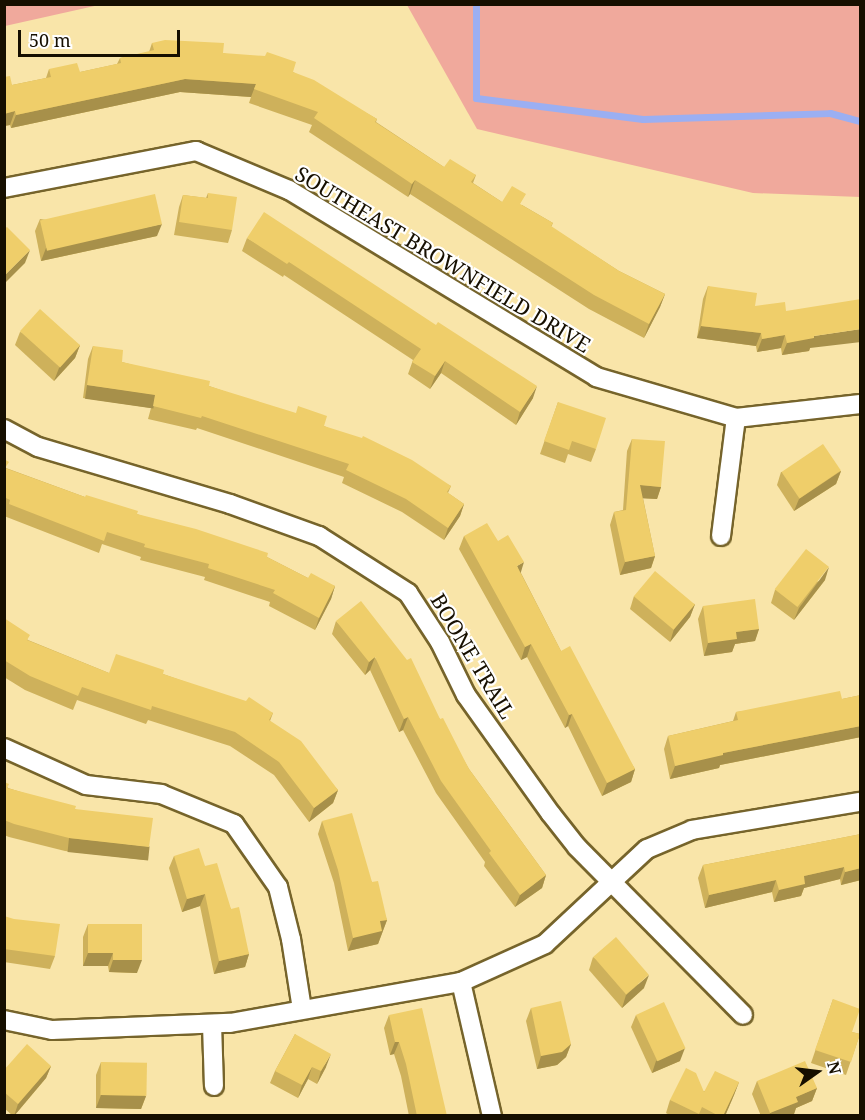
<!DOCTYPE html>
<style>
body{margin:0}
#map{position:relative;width:865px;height:1120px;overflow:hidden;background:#f9e5a9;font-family:"Noto Serif",serif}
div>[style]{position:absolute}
.green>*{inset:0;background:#f0a99c}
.stream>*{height:7px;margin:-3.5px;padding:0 3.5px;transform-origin:3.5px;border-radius:3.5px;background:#9baff2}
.roads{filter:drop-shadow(2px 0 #76642b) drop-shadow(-2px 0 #76642b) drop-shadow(0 2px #76642b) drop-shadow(0 -2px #76642b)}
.minor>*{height:18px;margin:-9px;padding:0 9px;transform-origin:9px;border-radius:9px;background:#fff}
.wall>*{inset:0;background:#ceb15b}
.shaded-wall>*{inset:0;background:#a7904a;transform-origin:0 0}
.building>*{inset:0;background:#efce6a;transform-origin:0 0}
span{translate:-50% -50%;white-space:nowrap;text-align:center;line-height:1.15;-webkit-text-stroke:4.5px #fff;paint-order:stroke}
.street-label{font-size:21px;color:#160f00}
.frame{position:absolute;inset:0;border:6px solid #160f00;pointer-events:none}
.north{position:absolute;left:787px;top:1042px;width:60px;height:60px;-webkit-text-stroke:4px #fff;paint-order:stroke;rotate:76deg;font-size:16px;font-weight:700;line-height:24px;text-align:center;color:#160f00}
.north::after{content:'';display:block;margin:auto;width:21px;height:27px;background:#160f00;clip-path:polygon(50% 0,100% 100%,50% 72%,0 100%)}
.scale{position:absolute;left:18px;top:30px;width:162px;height:27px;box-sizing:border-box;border:3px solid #160f00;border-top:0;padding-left:8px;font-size:18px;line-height:21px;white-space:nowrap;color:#160f00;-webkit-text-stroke:4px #fff;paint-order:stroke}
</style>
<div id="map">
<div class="green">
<i style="clip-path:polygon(5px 4px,99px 4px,99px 5px,5px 26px)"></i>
<i style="clip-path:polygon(407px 5px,860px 5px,860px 197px,753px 193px,477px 129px)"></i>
</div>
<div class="stream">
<i style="left:476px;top:4px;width:94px;rotate:90deg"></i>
<i style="left:476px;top:98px;width:168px;rotate:7.2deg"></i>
<i style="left:643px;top:119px;width:187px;rotate:-1.8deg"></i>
<i style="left:830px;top:113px;width:31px;rotate:15deg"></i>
</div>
<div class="roads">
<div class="minor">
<i style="left:4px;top:188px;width:196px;rotate:-10.9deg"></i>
<i style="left:196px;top:151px;width:101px;rotate:22.8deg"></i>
<i style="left:289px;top:190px;width:359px;rotate:31.3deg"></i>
<i style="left:596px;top:377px;width:146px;rotate:16.3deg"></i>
<i style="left:736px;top:418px;width:125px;rotate:-6.4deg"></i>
<i style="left:4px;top:429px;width:38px;rotate:28deg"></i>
<i style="left:38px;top:447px;width:200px;rotate:16.5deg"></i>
<i style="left:230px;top:504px;width:95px;rotate:19.8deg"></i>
<i style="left:319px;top:536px;width:106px;rotate:32.6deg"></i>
<i style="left:408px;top:593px;width:59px;rotate:56.9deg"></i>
<i style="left:440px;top:642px;width:59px;rotate:63.9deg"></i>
<i style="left:466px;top:695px;width:146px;rotate:54.5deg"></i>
<i style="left:551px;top:814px;width:42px;rotate:51.8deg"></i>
<i style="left:577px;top:847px;width:236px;rotate:45.3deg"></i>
<i style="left:721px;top:536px;width:119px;rotate:-82.8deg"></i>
<i style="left:4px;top:748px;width:90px;rotate:24.3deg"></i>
<i style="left:86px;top:785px;width:76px;rotate:6.8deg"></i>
<i style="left:161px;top:794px;width:79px;rotate:22.3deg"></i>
<i style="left:234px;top:824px;width:77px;rotate:55.1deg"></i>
<i style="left:278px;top:887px;width:54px;rotate:76deg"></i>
<i style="left:291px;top:939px;width:71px;rotate:81.1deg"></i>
<i style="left:461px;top:982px;width:138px;rotate:77deg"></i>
<i style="left:4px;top:1020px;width:49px;rotate:11.8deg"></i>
<i style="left:52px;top:1030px;width:178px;rotate:-2.3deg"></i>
<i style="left:230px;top:1023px;width:235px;rotate:-10.1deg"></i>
<i style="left:461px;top:982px;width:92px;rotate:-24.3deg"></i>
<i style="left:545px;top:944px;width:139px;rotate:-43deg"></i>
<i style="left:647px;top:849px;width:49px;rotate:-22.9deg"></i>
<i style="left:692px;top:830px;width:170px;rotate:-9.5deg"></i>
<i style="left:212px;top:1024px;width:62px;rotate:88.2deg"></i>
</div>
</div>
<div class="wall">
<i style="clip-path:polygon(152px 43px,223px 53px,293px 72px,377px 119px,376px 122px,444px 167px,476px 175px,473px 183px,502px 202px,522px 205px,553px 223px,551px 227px,619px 271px,665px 294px,660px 307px,644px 338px,589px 309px,410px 194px,408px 197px,309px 132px,312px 125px,249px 103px,251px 97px,180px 92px,11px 128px,10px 125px,4px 126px,4px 77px,12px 85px,46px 78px,49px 69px,80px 72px,117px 64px,120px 58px,149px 52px)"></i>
<i style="clip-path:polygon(208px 193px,232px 230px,228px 243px,174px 235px,179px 207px,183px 195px,206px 198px)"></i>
<i style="clip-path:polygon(40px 219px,157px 236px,41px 261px,35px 231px)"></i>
<i style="clip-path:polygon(247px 238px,533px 398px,516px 425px,441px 373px,430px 389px,408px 374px,413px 360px,284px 275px,283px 277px,242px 251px)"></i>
<i style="clip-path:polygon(708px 286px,755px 306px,786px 311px,810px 348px,809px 351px,782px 355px,781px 348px,757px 352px,756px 346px,697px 338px,703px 299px)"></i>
<i style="clip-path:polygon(20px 332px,80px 345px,75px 358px,54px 381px,15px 345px)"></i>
<i style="clip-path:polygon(93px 346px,122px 362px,209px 386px,324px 426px,451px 486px,448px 493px,464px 504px,460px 516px,444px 540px,402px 512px,342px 483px,344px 477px,197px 428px,196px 430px,148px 419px,151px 408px,83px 398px,88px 359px)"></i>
<i style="clip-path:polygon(558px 402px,596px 449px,591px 462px,568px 454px,565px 463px,540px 454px)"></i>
<i style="clip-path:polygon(632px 439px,661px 487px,657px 499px,643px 498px,655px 556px,651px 568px,620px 575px,610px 525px,614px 512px,623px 510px,627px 451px)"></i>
<i style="clip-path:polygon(4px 459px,6px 468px,85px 497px,267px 557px,308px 578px,335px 586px,331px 599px,315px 630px,269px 606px,270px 602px,204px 580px,205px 577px,140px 560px,141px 557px,102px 544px,99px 553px,4px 516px,6px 513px,4px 512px)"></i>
<i style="clip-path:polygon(841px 471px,836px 484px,794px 511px,777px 485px,781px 472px)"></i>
<i style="clip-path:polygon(464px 536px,498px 541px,521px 573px,561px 651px,635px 769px,631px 782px,602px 796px,568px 726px,565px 728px,527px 657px,521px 660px,459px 549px)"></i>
<i style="clip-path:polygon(825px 580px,794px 620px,771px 603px,775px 590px)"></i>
<i style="clip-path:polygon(634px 596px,695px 604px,690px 617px,670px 642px,630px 609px)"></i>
<i style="clip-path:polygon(703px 606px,759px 629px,755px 641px,735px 644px,732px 652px,704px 656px,698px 619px)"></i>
<i style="clip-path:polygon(4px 618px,28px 640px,109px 673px,163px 674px,273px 713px,270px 721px,338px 790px,333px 803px,309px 822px,274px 775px,230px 746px,148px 720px,146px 724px,77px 700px,73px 710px,25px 690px,4px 677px)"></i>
<i style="clip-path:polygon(336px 621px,440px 719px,469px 769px,546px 875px,542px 888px,515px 907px,484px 866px,485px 862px,436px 793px,403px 730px,399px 732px,370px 670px,365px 675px,332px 634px)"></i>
<i style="clip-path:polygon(861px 695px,861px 737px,720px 765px,719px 768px,670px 779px,664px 749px,668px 736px,733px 721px,736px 712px,842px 699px)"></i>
<i style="clip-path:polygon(4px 782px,8px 788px,75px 809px,145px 860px,65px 851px,9px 837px,4px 835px)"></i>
<i style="clip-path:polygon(322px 821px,372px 882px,387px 920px,378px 944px,348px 951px,334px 883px,318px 834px)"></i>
<i style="clip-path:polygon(861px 834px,861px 880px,841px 885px,840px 879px,804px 888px,801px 896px,774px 902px,772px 892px,705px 908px,698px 878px,703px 865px)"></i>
<i style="clip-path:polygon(174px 856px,205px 866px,231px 909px,249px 954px,245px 967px,214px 974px,200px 906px,182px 912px,169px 868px)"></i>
<i style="clip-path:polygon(4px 916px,55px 956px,50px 969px,4px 962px)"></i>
<i style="clip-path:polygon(88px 924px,137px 973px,109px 972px,108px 966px,83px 966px,83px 937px)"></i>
<i style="clip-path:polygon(593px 957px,644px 988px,622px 1008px,589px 970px)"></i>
<i style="clip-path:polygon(833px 999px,852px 1032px,860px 1034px,846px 1075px,811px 1063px)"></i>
<i style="clip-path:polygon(531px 1008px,571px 1044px,566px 1057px,557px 1065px,537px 1069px,526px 1021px)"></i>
<i style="clip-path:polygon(389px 1015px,447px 1116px,409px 1116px,401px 1076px,394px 1054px,390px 1055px,384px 1028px)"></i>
<i style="clip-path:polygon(636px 1015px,680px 1061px,652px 1073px,631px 1027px)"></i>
<i style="clip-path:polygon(295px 1034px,326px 1067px,317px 1084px,308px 1079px,298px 1098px,270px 1083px,275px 1071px)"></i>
<i style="clip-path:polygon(101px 1062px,146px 1096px,141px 1109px,96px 1108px,96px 1075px)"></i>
<i style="clip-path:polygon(51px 1066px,46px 1078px,14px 1116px,13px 1116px,4px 1108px,4px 1070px)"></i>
<i style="clip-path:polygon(757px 1081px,817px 1088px,812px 1101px,796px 1108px,794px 1114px,791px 1116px,761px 1116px,752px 1094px)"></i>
<i style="clip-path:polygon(739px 1082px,734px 1095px,725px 1116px,671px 1116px,666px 1113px,670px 1100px)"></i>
</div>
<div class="shaded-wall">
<i style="clip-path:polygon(185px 79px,256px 84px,251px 97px,180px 92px,11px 128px,16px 115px)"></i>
<i style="clip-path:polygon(15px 111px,10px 125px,4px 126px,4px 114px)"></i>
<i style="clip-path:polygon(415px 180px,410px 194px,408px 197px,412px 184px)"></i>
<i style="clip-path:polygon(162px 224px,157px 236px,41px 261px,46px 248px)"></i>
<i style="clip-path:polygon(30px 250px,25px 263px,4px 284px,4px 276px)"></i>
<i style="clip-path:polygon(665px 294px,660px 307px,644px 338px,649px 324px)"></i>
<i style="clip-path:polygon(701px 326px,761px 333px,756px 346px,697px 338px)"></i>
<i style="clip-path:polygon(861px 329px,861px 342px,810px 348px,809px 351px,782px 355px,787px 343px,814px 336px)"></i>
<i style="clip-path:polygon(785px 335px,781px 348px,757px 352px,762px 339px)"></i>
<i style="clip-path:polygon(80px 345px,75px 358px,54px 381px,59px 368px)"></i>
<i style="clip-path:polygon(445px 361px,441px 373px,430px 389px,435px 376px)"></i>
<i style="left:87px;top:385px;width:69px;height:14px;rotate:8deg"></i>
<i style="clip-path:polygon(537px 386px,533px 398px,516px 425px,520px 412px)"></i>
<i style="clip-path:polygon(841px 471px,836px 484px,794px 511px,799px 499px)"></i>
<i style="clip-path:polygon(640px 485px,661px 487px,657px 499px,636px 498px)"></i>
<i style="clip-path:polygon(464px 504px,460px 516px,444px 540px,448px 528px)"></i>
<i style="clip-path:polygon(655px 556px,651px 568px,620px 575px,625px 562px)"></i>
<i style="clip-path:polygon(524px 562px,520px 575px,517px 566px)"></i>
<i style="clip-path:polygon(829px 567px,825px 580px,794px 620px,799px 608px)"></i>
<i style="clip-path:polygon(335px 586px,331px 599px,315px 630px,319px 618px)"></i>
<i style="clip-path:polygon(695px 604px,690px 617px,670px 642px,674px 629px)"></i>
<i style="clip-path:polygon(759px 629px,755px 641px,735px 644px,732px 652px,704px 656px,708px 643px,736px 632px)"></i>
<i style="clip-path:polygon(531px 644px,527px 657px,521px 660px,525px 647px)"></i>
<i style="clip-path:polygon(375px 657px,370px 670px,365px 675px,369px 662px)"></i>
<i style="clip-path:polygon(572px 714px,568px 726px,565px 728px,569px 715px)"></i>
<i style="clip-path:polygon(408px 717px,403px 730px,399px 732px,404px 719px)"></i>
<i style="clip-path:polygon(861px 726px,861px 737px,720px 765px,719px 768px,670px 779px,675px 766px,723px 753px)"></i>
<i style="clip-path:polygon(635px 769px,631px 782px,602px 796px,607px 783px)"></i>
<i style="clip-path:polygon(338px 790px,333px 803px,309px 822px,314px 808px)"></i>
<i style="left:69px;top:838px;width:81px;height:14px;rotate:6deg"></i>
<i style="clip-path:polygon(844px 867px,840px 879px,804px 888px,801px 896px,774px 902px,779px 890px,804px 876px)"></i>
<i style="clip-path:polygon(861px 868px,861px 880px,841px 885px,845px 872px)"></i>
<i style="clip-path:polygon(546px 875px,542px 888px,515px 907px,520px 895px)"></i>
<i style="clip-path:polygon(776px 880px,772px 892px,705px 908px,709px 895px)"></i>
<i style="clip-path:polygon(205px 894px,200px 906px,182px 912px,187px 899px)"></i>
<i style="clip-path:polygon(387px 920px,378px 944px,348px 951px,353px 938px,380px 921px)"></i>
<i style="clip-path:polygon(88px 953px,113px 953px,108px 966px,83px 966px)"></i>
<i style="clip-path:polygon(249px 954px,245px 967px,214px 974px,219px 961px)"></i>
<i style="clip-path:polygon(113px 960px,142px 960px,137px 973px,109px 972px)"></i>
<i style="clip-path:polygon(649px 975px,644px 988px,622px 1008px,626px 995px)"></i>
<i style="clip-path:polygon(395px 1042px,399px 1042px,394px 1054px,390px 1055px)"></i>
<i style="clip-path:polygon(571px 1044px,566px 1057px,557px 1065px,537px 1069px,541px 1056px)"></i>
<i style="clip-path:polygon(685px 1048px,680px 1061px,652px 1073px,656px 1061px)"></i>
<i style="clip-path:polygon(331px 1054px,326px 1067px,317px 1084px,321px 1071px)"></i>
<i style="clip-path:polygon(51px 1066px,46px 1078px,14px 1116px,18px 1104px)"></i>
<i style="clip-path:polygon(312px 1067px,308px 1079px,298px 1098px,302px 1085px)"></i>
<i style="clip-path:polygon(739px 1082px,734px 1095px,725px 1116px,723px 1116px)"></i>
<i style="clip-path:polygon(817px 1088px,812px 1101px,796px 1108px,794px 1114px,791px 1116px,769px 1116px,770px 1113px,796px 1097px)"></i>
<i style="clip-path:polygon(101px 1095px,146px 1096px,141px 1109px,96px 1108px)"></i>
</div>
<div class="building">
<i style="clip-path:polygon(165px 40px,224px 43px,223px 53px,265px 56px,267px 52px,296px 62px,293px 72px,314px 80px,377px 119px,375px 122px,444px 167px,450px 159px,476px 175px,471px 182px,502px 202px,512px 186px,526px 194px,520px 204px,553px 223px,551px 226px,619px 271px,665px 294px,649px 324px,594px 295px,415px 180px,412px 184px,314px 118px,318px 112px,254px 89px,256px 84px,185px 79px,16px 115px,15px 111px,4px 114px,4px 77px,10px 76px,12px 85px,51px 77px,49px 69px,77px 63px,80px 72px,121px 63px,120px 58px,154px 50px,152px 43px)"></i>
<i style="clip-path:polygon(208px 193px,237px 197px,232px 230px,179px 222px,183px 195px,208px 198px)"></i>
<i style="left:155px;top:194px;width:31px;height:118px;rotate:77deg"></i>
<i style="clip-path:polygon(264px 212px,436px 325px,438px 322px,537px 386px,520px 412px,445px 361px,435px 376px,412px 362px,421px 349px,289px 262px,287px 264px,247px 238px)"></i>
<i style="clip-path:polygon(7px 227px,30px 250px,4px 276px,4px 229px)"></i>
<i style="clip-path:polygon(708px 286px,757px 293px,755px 306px,785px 302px,786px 311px,861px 299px,861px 329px,814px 336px,814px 338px,787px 343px,785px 335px,762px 339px,761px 333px,701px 326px)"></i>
<i style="left:40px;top:309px;width:54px;height:30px;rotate:42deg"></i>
<i style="clip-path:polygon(93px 346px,123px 350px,122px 362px,210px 381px,209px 386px,296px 413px,298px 406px,327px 416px,324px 426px,362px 438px,363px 436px,412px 460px,451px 486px,447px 492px,464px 504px,448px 528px,406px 499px,346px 470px,349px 464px,202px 416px,201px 418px,153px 406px,155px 395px,87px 385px)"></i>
<i style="clip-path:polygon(558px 402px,606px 418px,596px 449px,572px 441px,569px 450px,544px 441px)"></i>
<i style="clip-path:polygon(632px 439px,665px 441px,661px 487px,640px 485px,655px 556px,625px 562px,614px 512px,626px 510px)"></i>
<i style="left:823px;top:444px;width:32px;height:50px;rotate:56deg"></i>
<i style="clip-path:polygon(4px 459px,9px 462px,5px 468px,85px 497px,86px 495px,138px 511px,137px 514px,196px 529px,268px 553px,267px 557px,308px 578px,311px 573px,335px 586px,319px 618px,273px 593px,275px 590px,208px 568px,209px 564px,144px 547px,145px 544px,107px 532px,104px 541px,9px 504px,10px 500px,4px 497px)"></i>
<i style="clip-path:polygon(487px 523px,498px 541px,508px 535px,524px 562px,517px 566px,561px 651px,570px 646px,635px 769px,607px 783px,572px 714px,569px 715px,531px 644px,525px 647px,464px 536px)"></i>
<i style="left:806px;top:549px;width:29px;height:51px;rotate:38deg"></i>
<i style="left:655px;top:571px;width:52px;height:33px;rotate:40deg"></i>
<i style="clip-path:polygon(755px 599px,759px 629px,736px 632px,737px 639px,708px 643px,703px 606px)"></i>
<i style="clip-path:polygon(361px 601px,407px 660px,411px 658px,440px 719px,443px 718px,469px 769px,546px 875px,520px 895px,489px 853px,491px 851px,441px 781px,408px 717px,404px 719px,375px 657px,369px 662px,336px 621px)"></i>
<i style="clip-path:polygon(4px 618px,30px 635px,27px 640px,109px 673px,116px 654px,164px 670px,163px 674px,246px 701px,249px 697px,273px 713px,269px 720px,301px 741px,338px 790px,314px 808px,279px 762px,235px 732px,152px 706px,151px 710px,82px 687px,78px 696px,30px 676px,4px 660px)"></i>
<i style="clip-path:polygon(840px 691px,842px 699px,861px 695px,861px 726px,723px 753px,723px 755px,675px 766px,668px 736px,738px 720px,736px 712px)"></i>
<i style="clip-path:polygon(4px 782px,9px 784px,7px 788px,76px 806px,75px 809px,153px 818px,149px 847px,69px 838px,14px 824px,4px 820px)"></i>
<i style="clip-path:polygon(352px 813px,372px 882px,378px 881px,387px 920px,380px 921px,382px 931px,353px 938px,338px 870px,322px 821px)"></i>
<i style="clip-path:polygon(861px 834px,861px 868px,845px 872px,844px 867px,804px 876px,805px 884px,779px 890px,776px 880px,709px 895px,703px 865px)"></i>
<i style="clip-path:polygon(199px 848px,205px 866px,217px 863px,231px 909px,239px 907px,249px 954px,219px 961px,205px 894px,187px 899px,174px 856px)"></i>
<i style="clip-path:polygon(4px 916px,14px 919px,60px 924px,55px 956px,4px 949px)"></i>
<i style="clip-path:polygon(88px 924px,142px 924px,142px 960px,113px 960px,113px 953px,88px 953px)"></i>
<i style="left:616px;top:937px;width:50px;height:30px;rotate:49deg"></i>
<i style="clip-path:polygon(833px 999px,860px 1009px,852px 1032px,860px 1034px,851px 1062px,815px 1050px)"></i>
<i style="clip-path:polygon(561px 1001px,571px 1044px,562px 1052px,541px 1056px,531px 1008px)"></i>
<i style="left:664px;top:1002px;width:51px;height:31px;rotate:65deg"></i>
<i style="clip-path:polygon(422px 1008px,447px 1116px,417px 1116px,406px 1064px,399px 1042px,395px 1042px,389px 1015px)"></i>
<i style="clip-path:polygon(295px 1034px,331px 1054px,321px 1071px,312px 1067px,302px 1085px,275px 1071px)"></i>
<i style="clip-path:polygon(27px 1044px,51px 1066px,18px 1104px,4px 1092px,4px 1070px)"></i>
<i style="clip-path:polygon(805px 1061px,817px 1088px,796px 1097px,798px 1102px,770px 1113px,757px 1081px)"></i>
<i style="left:101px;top:1062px;width:46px;height:33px;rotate:1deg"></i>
<i style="clip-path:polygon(686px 1068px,696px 1073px,704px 1092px,715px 1071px,739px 1082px,723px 1116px,719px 1116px,702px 1107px,699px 1114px,670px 1100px)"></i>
</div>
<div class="street-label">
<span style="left:443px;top:259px;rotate:31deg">SOUTHEAST BROWNFIELD DRIVE</span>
<span style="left:473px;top:656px;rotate:59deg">BOONE TRAIL</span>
</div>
<div class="frame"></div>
<div class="north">N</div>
<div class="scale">50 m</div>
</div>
